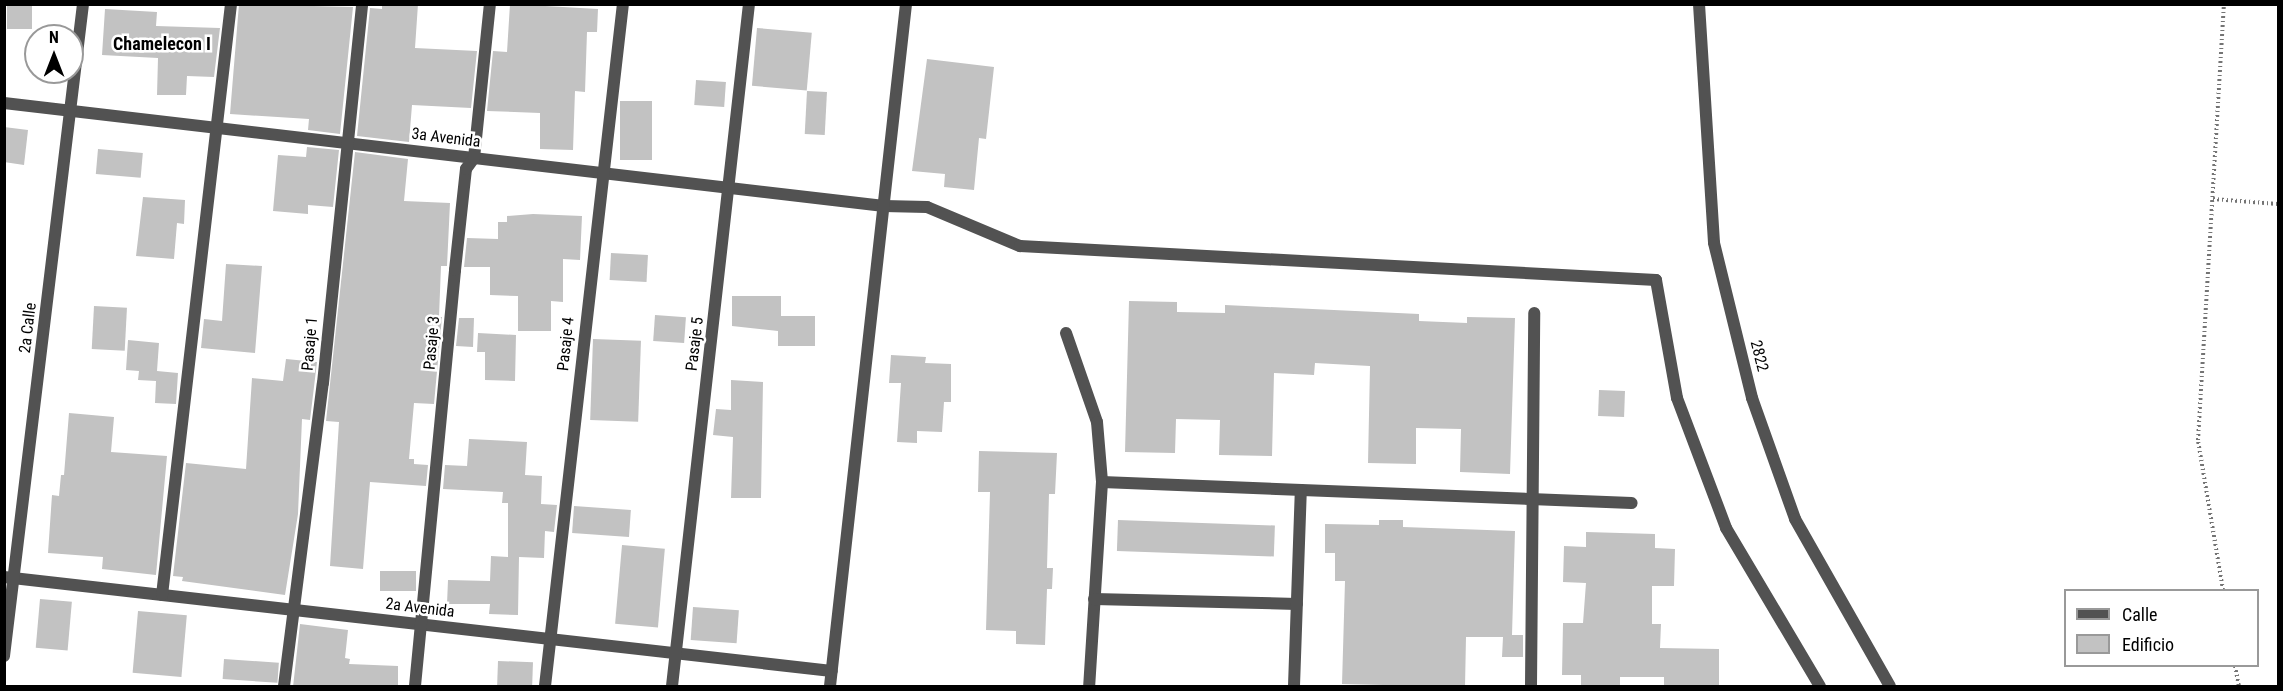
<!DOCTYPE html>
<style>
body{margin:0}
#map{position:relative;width:2283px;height:691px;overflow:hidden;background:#fff;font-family:"Roboto Condensed",sans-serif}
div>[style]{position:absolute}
.building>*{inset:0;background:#c2c2c2;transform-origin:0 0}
.path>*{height:4px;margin-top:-2px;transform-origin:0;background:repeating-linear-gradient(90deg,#747474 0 1.5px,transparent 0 4.5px)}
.minor>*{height:12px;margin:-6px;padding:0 6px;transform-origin:6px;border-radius:6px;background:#525252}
span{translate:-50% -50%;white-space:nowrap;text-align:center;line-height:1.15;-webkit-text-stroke:5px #fff;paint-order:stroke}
.street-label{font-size:16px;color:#000}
.neighbourhood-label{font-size:18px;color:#000;font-weight:700}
.frame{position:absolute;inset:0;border:6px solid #000;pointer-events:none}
.legend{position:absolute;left:2064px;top:589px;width:195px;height:78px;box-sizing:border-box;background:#fff;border:2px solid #999;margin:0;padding:8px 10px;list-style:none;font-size:18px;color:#000}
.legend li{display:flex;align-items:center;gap:12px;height:30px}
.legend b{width:30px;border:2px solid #999}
.north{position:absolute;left:24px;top:24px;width:60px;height:60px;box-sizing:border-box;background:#fff;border:2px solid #999;border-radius:50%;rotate:0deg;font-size:16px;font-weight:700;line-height:24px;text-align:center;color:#000}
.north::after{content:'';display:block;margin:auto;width:21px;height:27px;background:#000;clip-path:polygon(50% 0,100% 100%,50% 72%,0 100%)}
</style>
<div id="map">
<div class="building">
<i style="left:7px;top:4px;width:25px;height:25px"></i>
<i style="clip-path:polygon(239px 4px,353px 7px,340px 134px,308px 130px,309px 119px,230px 114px)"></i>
<i style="clip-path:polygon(382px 4px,418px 4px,415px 48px,477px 51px,471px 108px,412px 105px,409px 142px,357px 136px,370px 8px,382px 9px)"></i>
<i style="clip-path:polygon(510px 4px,598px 9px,597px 32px,587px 32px,585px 92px,575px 91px,573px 150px,540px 149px,540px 113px,487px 111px,493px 51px,507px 52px)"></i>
<i style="clip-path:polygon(105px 9px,157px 12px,156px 26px,220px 28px,214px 77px,187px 76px,186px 95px,157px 95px,158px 58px,102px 55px)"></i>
<i style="left:757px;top:28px;width:55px;height:58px;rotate:5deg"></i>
<i style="clip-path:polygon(927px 59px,994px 67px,986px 139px,979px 138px,974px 190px,944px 187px,945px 174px,912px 171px)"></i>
<i style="left:696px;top:80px;width:30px;height:25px;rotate:4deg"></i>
<i style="left:807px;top:91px;width:20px;height:43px;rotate:3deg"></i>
<i style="left:620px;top:101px;width:32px;height:59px"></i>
<i style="clip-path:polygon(4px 127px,28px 130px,24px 165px,4px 162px)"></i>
<i style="clip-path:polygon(307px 147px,339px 150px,333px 207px,308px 205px,308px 214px,273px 211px,278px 155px,306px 157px)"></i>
<i style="left:98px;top:149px;width:45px;height:25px;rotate:5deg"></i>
<i style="clip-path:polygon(355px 152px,408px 159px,404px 201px,450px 203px,447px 266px,441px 266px,439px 317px,442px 317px,434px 404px,414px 403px,409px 459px,414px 459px,414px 464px,428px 465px,426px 486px,370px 482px,363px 569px,330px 566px,339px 422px,326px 421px)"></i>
<i style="clip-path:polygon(143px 197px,185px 200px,184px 224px,177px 223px,174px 259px,136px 256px)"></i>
<i style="clip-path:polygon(533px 214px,582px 216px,580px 260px,563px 259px,563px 302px,551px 301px,551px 331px,518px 331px,518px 296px,490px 295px,490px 267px,464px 267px,467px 238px,498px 239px,498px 222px,507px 222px,507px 216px)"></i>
<i style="left:611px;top:253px;width:37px;height:27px;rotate:3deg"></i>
<i style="clip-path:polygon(226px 264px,262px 266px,255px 353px,201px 348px,204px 319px,222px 321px)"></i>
<i style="clip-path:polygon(732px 296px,781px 296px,781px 316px,815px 316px,815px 346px,778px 346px,778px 331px,732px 326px)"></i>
<i style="clip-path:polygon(1129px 301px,1177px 302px,1177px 312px,1225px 313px,1225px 305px,1419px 314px,1419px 321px,1467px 323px,1467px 317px,1515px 318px,1510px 474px,1460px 472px,1461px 429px,1416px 428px,1416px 464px,1368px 463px,1370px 366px,1315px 363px,1314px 375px,1274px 373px,1272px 456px,1219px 455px,1220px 420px,1176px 419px,1175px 453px,1125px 452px)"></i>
<i style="left:94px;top:306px;width:33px;height:43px;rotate:3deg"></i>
<i style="left:655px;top:315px;width:31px;height:26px;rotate:4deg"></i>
<i style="clip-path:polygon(459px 318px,474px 318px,473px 347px,456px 346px)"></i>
<i style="clip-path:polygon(478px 333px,516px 335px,515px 381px,485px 380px,485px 352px,477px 352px)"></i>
<i style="left:593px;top:339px;width:48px;height:81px;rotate:2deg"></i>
<i style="clip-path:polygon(128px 340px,159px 343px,157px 371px,178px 373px,176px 404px,155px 403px,156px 381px,138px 380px,139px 371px,126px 370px)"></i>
<i style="clip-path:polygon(891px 355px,926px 357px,925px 363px,951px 364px,951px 402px,944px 402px,942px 432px,917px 431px,917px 443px,897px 442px,901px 383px,889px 383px)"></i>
<i style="clip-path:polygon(286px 359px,317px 362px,310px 420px,302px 419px,298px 514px,285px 595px,182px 581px,183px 577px,173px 576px,186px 463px,246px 469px,252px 378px,283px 381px)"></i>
<i style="clip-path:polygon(731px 380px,763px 382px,761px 498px,731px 498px,733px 437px,713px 435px,716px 409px,731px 410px)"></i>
<i style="left:1599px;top:390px;width:26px;height:26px;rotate:2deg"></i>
<i style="clip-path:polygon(69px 413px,114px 417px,111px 452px,167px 456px,156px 575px,102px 569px,103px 557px,48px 553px,52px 495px,59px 496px,61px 475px,64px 475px)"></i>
<i style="clip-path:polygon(469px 439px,527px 442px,525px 475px,542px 476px,541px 504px,557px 505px,554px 532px,545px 531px,544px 558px,519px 557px,518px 615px,489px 614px,490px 604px,447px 604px,448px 580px,490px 581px,491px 556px,508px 557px,508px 503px,502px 503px,503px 492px,443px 489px,445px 465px,467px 466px)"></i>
<i style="clip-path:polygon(979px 451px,1057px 453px,1055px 494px,1049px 494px,1047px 568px,1053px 568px,1052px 589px,1047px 589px,1045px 645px,1016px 644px,1016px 631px,986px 630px,990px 492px,978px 492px)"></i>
<i style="left:574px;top:506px;width:57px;height:27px;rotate:4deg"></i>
<i style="left:1118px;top:520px;width:157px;height:31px;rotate:2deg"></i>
<i style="clip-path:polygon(1379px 520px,1403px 520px,1403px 527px,1515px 531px,1512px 635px,1523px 635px,1523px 657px,1502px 657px,1503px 637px,1466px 637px,1465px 687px,1342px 684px,1345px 581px,1335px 581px,1335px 553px,1325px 553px,1325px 524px,1379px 525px)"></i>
<i style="clip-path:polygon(1586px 532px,1655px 534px,1655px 548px,1675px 549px,1674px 586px,1652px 586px,1652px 624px,1661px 624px,1660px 648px,1719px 649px,1719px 687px,1664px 687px,1664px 677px,1620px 677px,1620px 687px,1581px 687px,1581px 675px,1562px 675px,1563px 623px,1583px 623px,1586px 583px,1563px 582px,1564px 546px,1586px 547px)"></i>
<i style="left:622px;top:545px;width:43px;height:79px;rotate:5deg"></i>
<i style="left:380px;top:571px;width:36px;height:20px"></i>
<i style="left:40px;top:599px;width:32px;height:49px;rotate:5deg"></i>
<i style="left:693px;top:607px;width:46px;height:33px;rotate:4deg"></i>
<i style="left:138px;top:611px;width:49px;height:62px;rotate:5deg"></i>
<i style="clip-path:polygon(300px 624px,348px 630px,345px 658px,350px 659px,349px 664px,398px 666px,398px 687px,293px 687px)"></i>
<i style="left:224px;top:659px;width:55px;height:20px;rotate:4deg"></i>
<i style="left:498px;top:661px;width:35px;height:26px;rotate:2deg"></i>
</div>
<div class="path">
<i style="left:2213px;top:199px;width:65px;rotate:4.4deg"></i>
<i style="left:2223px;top:590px;width:152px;rotate:-99.5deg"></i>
<i style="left:2198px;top:440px;width:437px;rotate:-86.6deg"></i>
<i style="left:2235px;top:666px;width:20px;rotate:79deg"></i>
</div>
<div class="minor">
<i style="left:1699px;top:4px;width:239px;rotate:86.4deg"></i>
<i style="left:1714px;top:243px;width:160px;rotate:76.2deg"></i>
<i style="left:1752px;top:398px;width:128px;rotate:70.4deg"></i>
<i style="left:1795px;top:519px;width:192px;rotate:60.4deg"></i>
<i style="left:4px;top:103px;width:886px;rotate:6.68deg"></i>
<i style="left:884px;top:206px;width:43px;rotate:1.3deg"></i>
<i style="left:927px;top:207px;width:101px;rotate:22.8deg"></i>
<i style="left:1020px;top:246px;width:637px;rotate:3.06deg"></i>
<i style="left:1656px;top:280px;width:120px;rotate:79.9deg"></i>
<i style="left:1677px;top:398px;width:139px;rotate:69.3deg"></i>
<i style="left:1726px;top:528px;width:184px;rotate:59.3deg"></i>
<i style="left:1066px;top:333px;width:94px;rotate:70.8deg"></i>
<i style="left:1097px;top:422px;width:60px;rotate:85.2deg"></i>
<i style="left:1102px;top:482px;width:204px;rotate:93.6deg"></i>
<i style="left:1102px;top:482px;width:530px;rotate:2.27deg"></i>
<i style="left:4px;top:577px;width:833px;rotate:6.48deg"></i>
<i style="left:162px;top:595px;width:595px;rotate:-83.34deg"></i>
<i style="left:1094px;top:599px;width:203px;rotate:1.4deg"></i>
<i style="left:4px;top:656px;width:657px;rotate:-83.09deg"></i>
<i style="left:284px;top:686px;width:305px;rotate:-82.7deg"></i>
<i style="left:323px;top:383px;width:381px;rotate:-84.1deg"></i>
<i style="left:415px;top:686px;width:418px;rotate:-84.5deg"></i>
<i style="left:455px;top:270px;width:102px;rotate:-83.8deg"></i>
<i style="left:466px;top:169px;width:14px;rotate:-54deg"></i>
<i style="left:474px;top:158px;width:155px;rotate:-84.1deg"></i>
<i style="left:545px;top:686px;width:686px;rotate:-83.48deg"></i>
<i style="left:672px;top:686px;width:686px;rotate:-83.56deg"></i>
<i style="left:830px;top:686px;width:686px;rotate:-83.64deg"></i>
<i style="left:1294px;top:686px;width:196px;rotate:-88deg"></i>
<i style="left:1531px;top:686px;width:373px;rotate:-89.5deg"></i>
</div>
<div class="street-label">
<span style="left:446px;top:138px;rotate:7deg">3a Avenida</span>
<span style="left:28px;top:328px;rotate:-83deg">2a Calle</span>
<span style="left:432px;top:343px;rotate:-85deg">Pasaje 3</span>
<span style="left:310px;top:344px;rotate:-85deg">Pasaje 1</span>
<span style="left:566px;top:344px;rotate:-84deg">Pasaje 4</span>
<span style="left:695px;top:344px;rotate:-83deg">Pasaje 5</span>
<span style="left:1759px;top:356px;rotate:76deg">2822</span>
<span style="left:420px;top:608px;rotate:7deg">2a Avenida</span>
</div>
<div class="neighbourhood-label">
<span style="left:162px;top:44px">Chamelecon I</span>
</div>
<div class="frame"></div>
<ul class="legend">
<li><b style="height:8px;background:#525252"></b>Calle</li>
<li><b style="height:16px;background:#c2c2c2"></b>Edificio</li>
</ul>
<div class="north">N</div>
</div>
